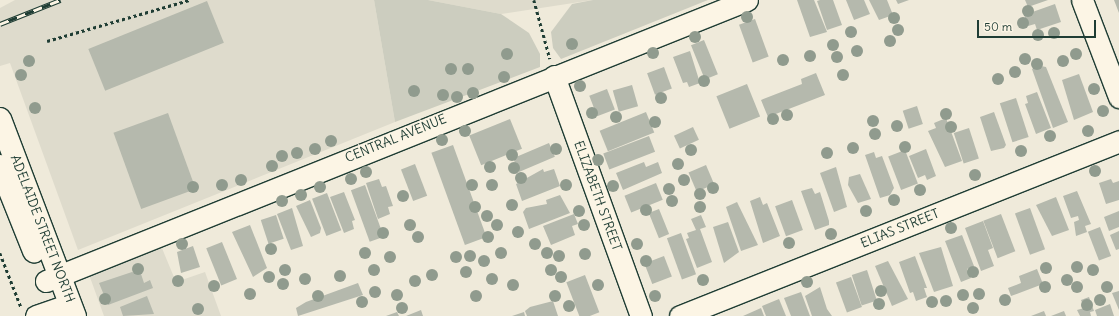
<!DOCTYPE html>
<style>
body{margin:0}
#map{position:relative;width:1119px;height:316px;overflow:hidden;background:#efeada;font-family:Delius,sans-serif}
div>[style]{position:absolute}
.built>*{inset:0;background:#dedbcc}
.green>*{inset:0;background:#cccdbf}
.building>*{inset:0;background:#b5b9ad;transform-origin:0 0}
.path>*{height:2.5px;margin-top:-1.25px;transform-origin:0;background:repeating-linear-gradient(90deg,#1f3d34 0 3px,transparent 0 6px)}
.roads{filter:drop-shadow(1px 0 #1f3d34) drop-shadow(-1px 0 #1f3d34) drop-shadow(0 1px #1f3d34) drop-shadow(0 -1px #1f3d34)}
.minor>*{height:21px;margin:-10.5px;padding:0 10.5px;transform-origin:10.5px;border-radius:10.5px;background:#fcf5e5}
.major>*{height:22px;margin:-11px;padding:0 11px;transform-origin:11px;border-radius:11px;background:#fcf5e5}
.rail>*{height:4.5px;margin-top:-2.25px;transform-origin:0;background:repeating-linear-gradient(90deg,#fcf5e5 0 9px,#1f3d34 0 18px);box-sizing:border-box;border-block:1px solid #1f3d34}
.trees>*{width:12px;height:12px;margin:-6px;border-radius:50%;background:#909b8e}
span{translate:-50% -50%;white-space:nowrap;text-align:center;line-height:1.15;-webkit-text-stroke:3.5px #fcf5e5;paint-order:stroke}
.street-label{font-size:13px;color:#1f3d34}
.scale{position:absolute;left:977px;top:20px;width:119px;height:18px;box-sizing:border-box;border:2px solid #1f3d34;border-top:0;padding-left:5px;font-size:12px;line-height:14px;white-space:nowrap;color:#1f3d34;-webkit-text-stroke:3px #fcf5e5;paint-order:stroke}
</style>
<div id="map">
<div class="built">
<i style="clip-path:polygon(15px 0,374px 0,395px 122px,78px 250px,10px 63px,0 66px,0 8px)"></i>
<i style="clip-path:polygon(428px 0,593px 0,501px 14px)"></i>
<i style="clip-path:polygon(159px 241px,176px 282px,205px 272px,221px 316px,104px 316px,87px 269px)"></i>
</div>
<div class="green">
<i style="clip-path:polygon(374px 0,428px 0,501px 14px,529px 33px,540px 54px,540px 67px,395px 122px)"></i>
<i style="clip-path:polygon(708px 0,561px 59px,553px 48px,551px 32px,572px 4px,593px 0)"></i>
</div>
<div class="building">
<i style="clip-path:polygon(797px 0,814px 0,827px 32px,810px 37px)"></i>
<i style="clip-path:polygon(820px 0,833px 0,842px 25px,827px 30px,817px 1px)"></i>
<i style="clip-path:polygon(846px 0,864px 0,870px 14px,854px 20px)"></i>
<i style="clip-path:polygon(869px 0,887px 0,893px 15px,879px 20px)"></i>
<i style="clip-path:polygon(896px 0,909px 0,898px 4px)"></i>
<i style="clip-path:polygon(1025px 0,1048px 0,1028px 7px)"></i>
<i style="clip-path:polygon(1114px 0,1119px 0,1119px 13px)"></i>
<i style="left:207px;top:1px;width:45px;height:128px;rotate:68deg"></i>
<i style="clip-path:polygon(1055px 4px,1061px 22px,1037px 30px,1035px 24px,1028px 26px,1024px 15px)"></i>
<i style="left:755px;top:19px;width:40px;height:17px;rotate:70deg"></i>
<i style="left:704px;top:40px;width:37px;height:14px;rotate:68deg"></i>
<i style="clip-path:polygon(690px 51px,700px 83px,689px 87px,687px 82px,683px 83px,673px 57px)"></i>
<i style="clip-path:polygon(1041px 66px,1046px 67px,1068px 122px,1053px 128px,1032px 69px)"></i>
<i style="left:664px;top:67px;width:23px;height:18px;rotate:70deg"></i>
<i style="clip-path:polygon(816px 73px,825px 95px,768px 117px,761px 100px,802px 84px,801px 79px)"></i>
<i style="clip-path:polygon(1079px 74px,1093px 112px,1074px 120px,1062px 80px)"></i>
<i style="left:747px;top:84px;width:35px;height:33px;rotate:68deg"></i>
<i style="left:632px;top:85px;width:22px;height:20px;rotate:74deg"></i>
<i style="left:607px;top:89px;width:22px;height:19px;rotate:69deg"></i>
<i style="clip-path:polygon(1037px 92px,1051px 128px,1036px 134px,1025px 104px,1028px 103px,1026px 96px)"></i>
<i style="left:1016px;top:98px;width:41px;height:17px;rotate:72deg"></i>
<i style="left:917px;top:106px;width:19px;height:15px;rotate:72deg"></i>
<i style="left:646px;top:112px;width:22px;height:50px;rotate:68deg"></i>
<i style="clip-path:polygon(994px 112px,1006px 145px,1004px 148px,991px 151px,980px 117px)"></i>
<i style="left:168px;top:113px;width:81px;height:58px;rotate:70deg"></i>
<i style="clip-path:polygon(946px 118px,962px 161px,945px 167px,928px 131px,936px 128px,934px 123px)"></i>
<i style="left:510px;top:119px;width:32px;height:44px;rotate:68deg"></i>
<i style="left:693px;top:127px;width:14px;height:21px;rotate:65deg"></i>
<i style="left:969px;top:128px;width:32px;height:16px;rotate:72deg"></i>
<i style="left:649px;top:136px;width:17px;height:49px;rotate:69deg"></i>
<i style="left:549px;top:143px;width:15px;height:39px;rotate:67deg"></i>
<i style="left:453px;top:145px;width:98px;height:23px;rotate:70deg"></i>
<i style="clip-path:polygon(926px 149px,936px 176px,927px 180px,925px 175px,918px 178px,909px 156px)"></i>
<i style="left:905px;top:150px;width:36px;height:18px;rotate:69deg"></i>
<i style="clip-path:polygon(874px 152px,876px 158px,882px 156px,894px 188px,890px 195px,880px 198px,865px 155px)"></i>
<i style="clip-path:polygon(644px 162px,646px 167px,658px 162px,662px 173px,623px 190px,616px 173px)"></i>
<i style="left:415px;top:164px;width:34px;height:15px;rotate:69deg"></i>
<i style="left:706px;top:165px;width:21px;height:19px;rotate:67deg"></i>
<i style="clip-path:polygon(836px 167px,847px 207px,834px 212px,820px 173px)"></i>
<i style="clip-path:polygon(543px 169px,544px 172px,554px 169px,560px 186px,522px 201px,516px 184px)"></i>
<i style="clip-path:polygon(860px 174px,871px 199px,858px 203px,848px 185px,849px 177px)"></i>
<i style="clip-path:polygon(379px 179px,382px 187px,386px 186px,393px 206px,388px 207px,390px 214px,378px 219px,366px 183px)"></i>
<i style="clip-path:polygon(1111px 179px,1113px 183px,1119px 181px,1119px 200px,1106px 204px,1099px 183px)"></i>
<i style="left:656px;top:183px;width:18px;height:34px;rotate:68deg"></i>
<i style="left:365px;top:185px;width:55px;height:15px;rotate:70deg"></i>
<i style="clip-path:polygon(812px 188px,815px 194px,820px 192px,829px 221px,829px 225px,815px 230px,801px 191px)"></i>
<i style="clip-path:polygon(1077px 191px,1091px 224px,1085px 226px,1087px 232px,1076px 236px,1074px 222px,1079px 220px,1078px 216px,1071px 218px,1063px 196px)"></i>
<i style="clip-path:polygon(344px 192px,355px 220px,352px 221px,354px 229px,344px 233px,330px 197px)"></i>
<i style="left:327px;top:193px;width:40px;height:16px;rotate:69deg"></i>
<i style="clip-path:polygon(560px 195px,570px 213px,529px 229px,523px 212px,526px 208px,547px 204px,546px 200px)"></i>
<i style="clip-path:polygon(760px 197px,763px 205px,767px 203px,780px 236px,763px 243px,750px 201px)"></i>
<i style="clip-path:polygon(1056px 197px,1069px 230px,1052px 236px,1036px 205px)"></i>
<i style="clip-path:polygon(310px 200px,321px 228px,320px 233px,311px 237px,296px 206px)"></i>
<i style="left:792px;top:200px;width:32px;height:18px;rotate:70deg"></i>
<i style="clip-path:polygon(737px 202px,758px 245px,741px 251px,726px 207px)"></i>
<i style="clip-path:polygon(292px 208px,303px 246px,291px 250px,277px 214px)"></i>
<i style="left:1030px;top:208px;width:44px;height:16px;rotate:70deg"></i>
<i style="left:659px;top:209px;width:27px;height:11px;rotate:68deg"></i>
<i style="clip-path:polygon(1119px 211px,1119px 227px,1109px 231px,1104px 217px)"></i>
<i style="clip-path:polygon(574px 214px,578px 224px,572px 226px,575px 235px,551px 245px,543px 226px)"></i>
<i style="left:1001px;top:214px;width:40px;height:19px;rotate:69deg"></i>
<i style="left:276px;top:215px;width:25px;height:16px;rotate:72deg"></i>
<i style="clip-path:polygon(701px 215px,706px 227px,700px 229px,712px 262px,697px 268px,686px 239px,689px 238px,687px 233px,696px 230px,691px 219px)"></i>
<i style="clip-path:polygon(983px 221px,993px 248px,988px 250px,994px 266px,981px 271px,965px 228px)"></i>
<i style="clip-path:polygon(728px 222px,739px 252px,724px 263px,713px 227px)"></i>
<i style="clip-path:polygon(250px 225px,267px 268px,253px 277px,232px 232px)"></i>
<i style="left:1100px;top:227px;width:31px;height:13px;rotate:69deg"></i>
<i style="clip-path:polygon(1119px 231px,1119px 249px,1116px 250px,1110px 235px)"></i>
<i style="left:681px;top:233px;width:44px;height:15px;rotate:70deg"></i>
<i style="clip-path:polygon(962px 235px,974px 266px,967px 269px,971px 278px,961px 282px,945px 241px)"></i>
<i style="left:222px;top:242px;width:40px;height:17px;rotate:68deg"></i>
<i style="clip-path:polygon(193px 246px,200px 267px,181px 273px,177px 252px)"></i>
<i style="clip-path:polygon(941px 247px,953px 286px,934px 292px,919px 253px)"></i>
<i style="left:664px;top:256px;width:22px;height:21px;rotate:69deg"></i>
<i style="clip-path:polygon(915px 256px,927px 288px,924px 288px,927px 297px,916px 301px,913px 292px,910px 293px,899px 262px)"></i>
<i style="clip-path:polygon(888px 261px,908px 299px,892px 306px,875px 266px)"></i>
<i style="clip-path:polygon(1037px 269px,1043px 284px,1011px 296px,1008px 288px,1021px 283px,1019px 276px)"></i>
<i style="left:867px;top:270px;width:32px;height:16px;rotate:72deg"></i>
<i style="clip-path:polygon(132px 272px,141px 274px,144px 283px,150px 280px,153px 288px,108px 305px,99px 283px)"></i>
<i style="left:585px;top:275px;width:40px;height:20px;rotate:69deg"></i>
<i style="left:851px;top:277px;width:32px;height:16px;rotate:70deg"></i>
<i style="clip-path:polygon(358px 283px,363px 295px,298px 316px,296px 308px,306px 302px)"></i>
<i style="clip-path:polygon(820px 287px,827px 309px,832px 316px,812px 316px,805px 296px)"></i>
<i style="clip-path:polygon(1119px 291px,1119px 310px,1112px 293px)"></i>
<i style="clip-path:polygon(801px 292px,810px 316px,791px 316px,784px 298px)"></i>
<i style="clip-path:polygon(147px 296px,154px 314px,123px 316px,120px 307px)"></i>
<i style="clip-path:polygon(1089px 297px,1094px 311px,1090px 312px,1091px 316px,1080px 316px,1077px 310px,1084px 308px,1081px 300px)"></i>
<i style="clip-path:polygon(779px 299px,786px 316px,766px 316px,762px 306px)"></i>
<i style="clip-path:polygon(553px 301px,558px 316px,527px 316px,525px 311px,530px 307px)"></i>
<i style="clip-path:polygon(1110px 304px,1114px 316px,1097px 316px,1095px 310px)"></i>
<i style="clip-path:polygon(761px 308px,764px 316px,743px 316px)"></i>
<i style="clip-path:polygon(421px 310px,423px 316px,406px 316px)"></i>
<i style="clip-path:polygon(1044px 311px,1046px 316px,1031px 316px)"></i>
<i style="clip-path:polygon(1064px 311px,1066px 316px,1051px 316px)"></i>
<i style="clip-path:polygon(397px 312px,399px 316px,386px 316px)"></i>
<i style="clip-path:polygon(524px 312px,525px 316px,512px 316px)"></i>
</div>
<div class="path">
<i style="left:534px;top:0;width:61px;rotate:74.8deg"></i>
<i style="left:47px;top:41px;width:148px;rotate:-16.1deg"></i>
<i style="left:0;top:253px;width:58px;rotate:68.7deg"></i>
</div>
<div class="roads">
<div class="minor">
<i style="left:1082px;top:0;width:104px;rotate:69.1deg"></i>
<i style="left:554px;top:76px;width:255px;rotate:70.1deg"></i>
<i style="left:46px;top:281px;width:755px;rotate:-21.84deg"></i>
<i style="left:36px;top:316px;width:36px;rotate:-19deg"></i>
<i style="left:680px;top:316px;width:473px;rotate:-21.7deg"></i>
</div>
<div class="major">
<i style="left:0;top:119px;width:211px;rotate:69.2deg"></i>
<i style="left:0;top:166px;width:92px;rotate:68.2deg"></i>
</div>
</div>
<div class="rail">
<i style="left:0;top:24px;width:65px;rotate:-21.8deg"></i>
</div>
<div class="trees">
<i style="left:1028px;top:11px"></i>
<i style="left:747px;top:17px"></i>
<i style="left:894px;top:18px"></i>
<i style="left:1023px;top:23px"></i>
<i style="left:898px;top:30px"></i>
<i style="left:851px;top:32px"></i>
<i style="left:1054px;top:33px"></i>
<i style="left:1038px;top:35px"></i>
<i style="left:695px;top:37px"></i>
<i style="left:890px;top:41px"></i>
<i style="left:572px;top:44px"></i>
<i style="left:833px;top:45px"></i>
<i style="left:857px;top:51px"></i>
<i style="left:653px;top:53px"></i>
<i style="left:507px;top:54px"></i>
<i style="left:1076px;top:54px"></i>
<i style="left:810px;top:56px"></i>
<i style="left:837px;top:57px"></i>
<i style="left:1025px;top:59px"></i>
<i style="left:783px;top:60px"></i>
<i style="left:29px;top:61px"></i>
<i style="left:1063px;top:61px"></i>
<i style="left:1037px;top:64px"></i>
<i style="left:451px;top:69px"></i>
<i style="left:468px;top:69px"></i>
<i style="left:1015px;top:72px"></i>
<i style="left:21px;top:75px"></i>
<i style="left:843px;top:75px"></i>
<i style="left:504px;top:77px"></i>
<i style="left:998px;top:79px"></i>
<i style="left:704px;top:81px"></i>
<i style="left:580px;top:86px"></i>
<i style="left:1094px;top:89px"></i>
<i style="left:414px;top:91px"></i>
<i style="left:473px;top:93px"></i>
<i style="left:443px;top:95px"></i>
<i style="left:457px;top:97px"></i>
<i style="left:661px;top:98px"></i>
<i style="left:35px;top:108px"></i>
<i style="left:1103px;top:111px"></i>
<i style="left:592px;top:113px"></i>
<i style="left:946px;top:114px"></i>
<i style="left:787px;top:115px"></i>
<i style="left:616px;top:117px"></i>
<i style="left:773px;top:119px"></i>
<i style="left:873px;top:121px"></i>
<i style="left:655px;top:122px"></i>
<i style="left:897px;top:126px"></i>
<i style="left:951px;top:127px"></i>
<i style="left:465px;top:131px"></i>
<i style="left:1088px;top:131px"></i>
<i style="left:875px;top:134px"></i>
<i style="left:1050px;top:136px"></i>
<i style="left:442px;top:140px"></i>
<i style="left:331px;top:141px"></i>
<i style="left:905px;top:147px"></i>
<i style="left:853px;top:148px"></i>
<i style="left:315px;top:149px"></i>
<i style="left:556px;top:149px"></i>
<i style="left:691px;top:150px"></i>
<i style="left:1021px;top:151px"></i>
<i style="left:297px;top:153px"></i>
<i style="left:827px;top:153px"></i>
<i style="left:512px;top:155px"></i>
<i style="left:282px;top:156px"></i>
<i style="left:598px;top:160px"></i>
<i style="left:678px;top:164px"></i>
<i style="left:272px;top:166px"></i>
<i style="left:490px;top:167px"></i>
<i style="left:514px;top:168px"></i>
<i style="left:1095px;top:171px"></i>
<i style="left:366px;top:172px"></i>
<i style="left:975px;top:175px"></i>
<i style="left:521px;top:178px"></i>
<i style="left:351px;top:179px"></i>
<i style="left:241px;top:180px"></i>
<i style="left:684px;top:180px"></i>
<i style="left:222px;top:185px"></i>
<i style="left:472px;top:185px"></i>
<i style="left:492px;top:185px"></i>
<i style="left:566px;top:185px"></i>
<i style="left:613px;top:186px"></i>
<i style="left:193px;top:187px"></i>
<i style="left:320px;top:187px"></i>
<i style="left:713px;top:188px"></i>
<i style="left:669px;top:189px"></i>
<i style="left:920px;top:190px"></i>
<i style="left:700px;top:194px"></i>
<i style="left:301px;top:195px"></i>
<i style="left:403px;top:196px"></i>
<i style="left:894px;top:200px"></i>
<i style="left:282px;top:201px"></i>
<i style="left:672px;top:201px"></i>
<i style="left:512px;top:205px"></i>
<i style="left:475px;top:207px"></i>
<i style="left:700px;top:207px"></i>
<i style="left:646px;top:210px"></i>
<i style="left:579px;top:211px"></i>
<i style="left:866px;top:211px"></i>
<i style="left:487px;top:216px"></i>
<i style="left:410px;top:225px"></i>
<i style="left:497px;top:225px"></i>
<i style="left:584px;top:225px"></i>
<i style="left:951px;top:228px"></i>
<i style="left:518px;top:232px"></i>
<i style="left:383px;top:233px"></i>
<i style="left:831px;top:234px"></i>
<i style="left:418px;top:237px"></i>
<i style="left:488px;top:237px"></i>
<i style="left:789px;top:243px"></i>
<i style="left:182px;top:244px"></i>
<i style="left:535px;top:244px"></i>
<i style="left:637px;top:244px"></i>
<i style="left:271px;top:249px"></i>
<i style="left:365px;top:253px"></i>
<i style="left:501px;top:253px"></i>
<i style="left:547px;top:253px"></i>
<i style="left:585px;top:254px"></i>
<i style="left:470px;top:256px"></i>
<i style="left:559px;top:256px"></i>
<i style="left:390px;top:257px"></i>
<i style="left:456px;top:257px"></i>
<i style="left:484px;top:261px"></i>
<i style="left:646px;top:261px"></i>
<i style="left:1077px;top:267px"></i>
<i style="left:1046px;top:268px"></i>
<i style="left:138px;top:269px"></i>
<i style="left:285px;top:270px"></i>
<i style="left:374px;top:270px"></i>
<i style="left:551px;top:270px"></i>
<i style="left:1093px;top:270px"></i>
<i style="left:466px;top:272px"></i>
<i style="left:973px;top:272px"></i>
<i style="left:432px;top:275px"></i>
<i style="left:340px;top:276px"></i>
<i style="left:269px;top:277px"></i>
<i style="left:561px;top:277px"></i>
<i style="left:305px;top:279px"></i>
<i style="left:492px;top:279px"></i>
<i style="left:703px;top:280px"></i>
<i style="left:1067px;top:280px"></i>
<i style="left:178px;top:281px"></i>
<i style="left:415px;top:281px"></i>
<i style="left:807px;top:282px"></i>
<i style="left:283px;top:284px"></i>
<i style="left:513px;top:285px"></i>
<i style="left:598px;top:285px"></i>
<i style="left:214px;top:286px"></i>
<i style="left:1045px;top:287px"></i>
<i style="left:1077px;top:287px"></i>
<i style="left:1107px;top:287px"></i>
<i style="left:881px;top:291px"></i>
<i style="left:375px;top:292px"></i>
<i style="left:250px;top:294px"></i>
<i style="left:979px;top:294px"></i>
<i style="left:397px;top:295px"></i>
<i style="left:963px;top:295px"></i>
<i style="left:318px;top:296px"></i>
<i style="left:476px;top:296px"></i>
<i style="left:555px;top:296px"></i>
<i style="left:655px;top:296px"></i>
<i style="left:105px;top:299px"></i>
<i style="left:1005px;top:300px"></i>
<i style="left:1100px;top:300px"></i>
<i style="left:946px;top:301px"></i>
<i style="left:362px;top:302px"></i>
<i style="left:932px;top:302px"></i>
<i style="left:879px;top:304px"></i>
<i style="left:1087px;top:305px"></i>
<i style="left:569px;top:306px"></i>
<i style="left:402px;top:308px"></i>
<i style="left:973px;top:308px"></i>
<i style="left:198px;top:309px"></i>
</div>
<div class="street-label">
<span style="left:396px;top:139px;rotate:-22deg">CENTRAL AVENUE</span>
<span style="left:597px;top:196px;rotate:70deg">ELIZABETH STREET</span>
<span style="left:42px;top:229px;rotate:69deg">ADELAIDE STREET NORTH</span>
<span style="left:900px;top:229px;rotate:-22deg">ELIAS STREET</span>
</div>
<div class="scale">50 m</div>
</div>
